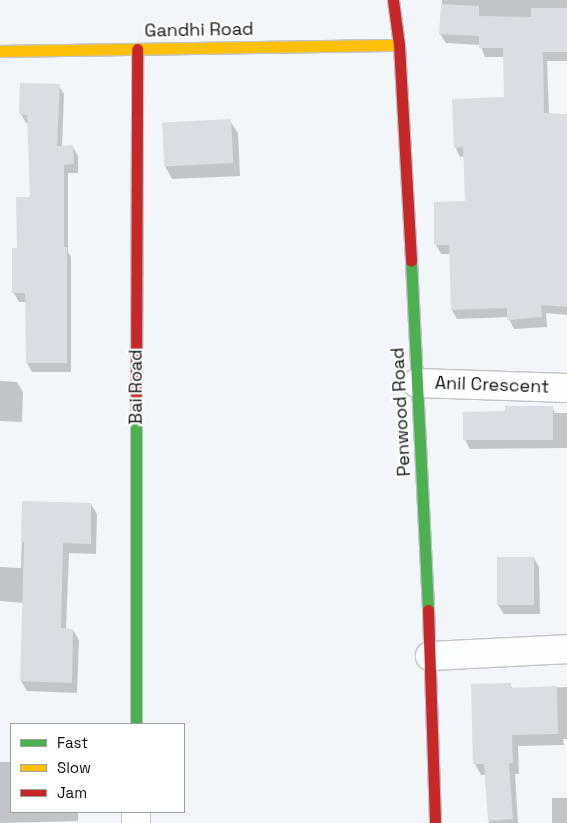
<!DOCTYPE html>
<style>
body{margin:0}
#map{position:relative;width:567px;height:823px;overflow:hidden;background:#f2f6fb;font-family:"Space Grotesk",sans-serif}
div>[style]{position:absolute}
.shadow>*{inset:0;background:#0003;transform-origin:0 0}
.building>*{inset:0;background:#d9dde4;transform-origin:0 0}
.roads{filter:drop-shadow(1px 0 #c0c4c8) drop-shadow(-1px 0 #c0c4c8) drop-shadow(0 1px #c0c4c8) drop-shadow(0 -1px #c0c4c8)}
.street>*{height:28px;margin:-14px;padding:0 14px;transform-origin:14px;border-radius:14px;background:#fdfefe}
.fast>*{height:11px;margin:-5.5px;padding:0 5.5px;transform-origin:5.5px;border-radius:5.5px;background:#4caf50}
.slow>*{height:11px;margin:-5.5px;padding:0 5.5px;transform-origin:5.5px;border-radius:5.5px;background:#ffc107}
.jam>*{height:11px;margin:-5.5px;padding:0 5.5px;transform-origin:5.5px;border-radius:5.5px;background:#c62828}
span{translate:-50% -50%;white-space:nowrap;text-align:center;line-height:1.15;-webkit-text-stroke:4.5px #fff;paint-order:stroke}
.street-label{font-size:18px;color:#0e1115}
.legend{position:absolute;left:10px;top:723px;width:175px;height:90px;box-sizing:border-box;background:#fff;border:1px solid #9fa0a1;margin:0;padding:6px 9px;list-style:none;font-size:15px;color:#0e1115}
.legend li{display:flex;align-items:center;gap:10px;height:25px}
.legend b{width:25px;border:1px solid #9fa0a1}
</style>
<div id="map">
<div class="shadow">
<i style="clip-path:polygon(442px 0,567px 0,567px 61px,547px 61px,549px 114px,567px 115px,567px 315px,546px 313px,547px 327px,514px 329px,508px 317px,457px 319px,452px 310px,450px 254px,441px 254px,436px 245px,467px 202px,465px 156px,460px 157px,455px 147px,505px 98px,504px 57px,485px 57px,480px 45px,446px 43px,440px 34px)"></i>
<i style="clip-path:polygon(59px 86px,64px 94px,62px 147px,73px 147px,78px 156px,78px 173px,68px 173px,68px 252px,71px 257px,71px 372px,32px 372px,27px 363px,26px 302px,19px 302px,14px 293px,13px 249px,18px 249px,32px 198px,28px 123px,26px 123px,21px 114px)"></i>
<i style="clip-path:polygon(230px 121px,238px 133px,240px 176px,172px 179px,165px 166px)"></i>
<i style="clip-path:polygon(0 381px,17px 382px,23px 392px,22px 422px,0 421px)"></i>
<i style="clip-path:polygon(552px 407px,555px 413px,567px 413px,567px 448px,470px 449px,465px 440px,506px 413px)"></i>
<i style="clip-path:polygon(23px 503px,91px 504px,97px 514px,96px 554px,69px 553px,66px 630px,73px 630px,79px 640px,77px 693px,27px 691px,21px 681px,24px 603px,0 601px,0 567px,21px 568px)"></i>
<i style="clip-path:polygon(498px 558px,534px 558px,539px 567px,540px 614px,504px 614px,498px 605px)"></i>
<i style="clip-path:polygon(510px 685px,513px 689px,567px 687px,567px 739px,563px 739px,564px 745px,518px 746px,519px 774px,515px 774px,518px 823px,489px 823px,486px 775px,481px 775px,475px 764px)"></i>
<i style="clip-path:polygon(0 762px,11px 762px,11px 812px,78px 812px,78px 821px,0 823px)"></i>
<i style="left:552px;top:798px;width:15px;height:25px"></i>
</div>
<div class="building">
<i style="clip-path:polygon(441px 4px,479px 6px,479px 16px,531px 17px,531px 8px,567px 8px,567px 52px,543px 52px,544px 113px,567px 114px,567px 307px,541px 305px,542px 317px,507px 320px,507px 308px,451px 310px,449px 245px,434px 245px,434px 202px,465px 201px,463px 147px,454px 148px,452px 99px,504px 97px,503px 48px,479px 48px,479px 36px,439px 34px)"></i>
<i style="clip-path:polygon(20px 83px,60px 84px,57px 146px,73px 145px,74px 164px,64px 165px,64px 247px,67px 247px,67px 363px,26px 363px,25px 293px,12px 293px,12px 248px,17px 248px,16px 197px,30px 197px,27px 115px,19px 114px)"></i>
<i style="left:231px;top:119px;width:44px;height:69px;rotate:87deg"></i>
<i style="clip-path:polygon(505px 406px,553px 406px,553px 440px,463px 440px,463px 412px,505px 411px)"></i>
<i style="clip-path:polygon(22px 501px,91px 503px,91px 544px,63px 543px,61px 628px,73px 629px,72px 683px,20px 681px,24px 542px,21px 542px)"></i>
<i style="left:497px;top:557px;width:37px;height:48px"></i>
<i style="clip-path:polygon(511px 683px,511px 688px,557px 686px,558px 734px,512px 735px,513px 763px,509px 763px,513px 819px,488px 821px,484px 764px,473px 764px,471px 684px)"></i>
</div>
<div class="roads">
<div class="street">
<i style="left:417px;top:383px;width:150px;rotate:1.9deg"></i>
<i style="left:430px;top:656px;width:137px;rotate:-2.9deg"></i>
<i style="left:136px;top:823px;width:11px;rotate:-90deg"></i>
</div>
<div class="fast">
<i style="left:411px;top:261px;width:349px;rotate:87.2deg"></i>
<i style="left:136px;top:724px;width:331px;rotate:-90deg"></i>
</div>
<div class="slow">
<i style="left:0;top:51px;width:399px;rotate:-0.9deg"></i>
</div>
<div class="jam">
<i style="left:393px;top:0;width:45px;rotate:82.4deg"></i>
<i style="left:399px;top:45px;width:216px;rotate:86.8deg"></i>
<i style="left:136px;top:393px;width:344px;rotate:-89.8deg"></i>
<i style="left:428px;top:610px;width:213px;rotate:88.1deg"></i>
</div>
</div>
<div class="street-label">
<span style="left:199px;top:30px;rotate:-1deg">Gandhi Road</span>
<span style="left:492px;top:385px;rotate:2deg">Anil Crescent</span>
<span style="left:136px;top:387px;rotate:-90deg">Bai Road</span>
<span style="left:401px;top:412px;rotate:-93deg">Penwood Road</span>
</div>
<ul class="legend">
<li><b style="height:6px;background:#4caf50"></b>Fast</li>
<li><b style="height:6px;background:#ffc107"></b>Slow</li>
<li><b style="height:6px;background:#c62828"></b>Jam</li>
</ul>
</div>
